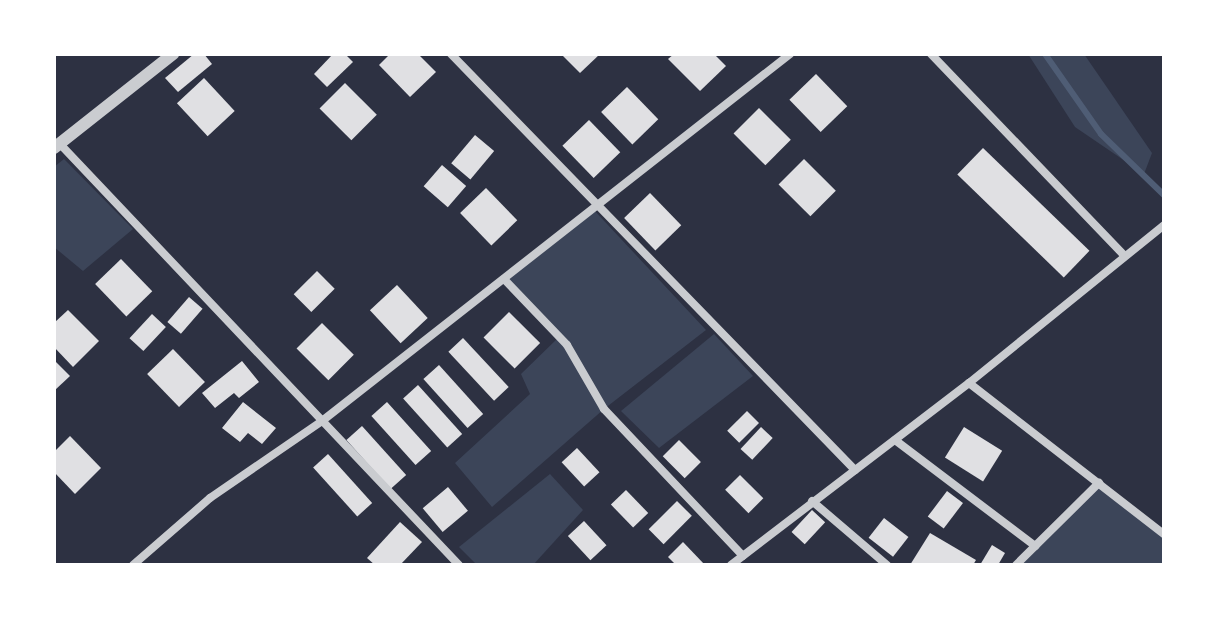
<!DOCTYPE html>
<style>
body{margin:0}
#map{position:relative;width:1218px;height:619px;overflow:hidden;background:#2d3142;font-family:Spectral,serif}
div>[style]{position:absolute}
.green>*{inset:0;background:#3c4559}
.stream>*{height:6px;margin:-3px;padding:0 3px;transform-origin:3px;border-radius:3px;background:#4f5d75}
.building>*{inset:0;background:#e0e0e3;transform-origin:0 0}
.minor>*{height:8px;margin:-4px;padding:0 4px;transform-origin:4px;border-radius:4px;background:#caccd0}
.tertiary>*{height:12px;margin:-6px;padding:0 6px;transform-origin:6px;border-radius:6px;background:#caccd0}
span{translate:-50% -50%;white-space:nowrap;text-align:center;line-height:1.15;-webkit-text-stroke:8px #fff;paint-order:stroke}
.frame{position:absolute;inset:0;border:56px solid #fff;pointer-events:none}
</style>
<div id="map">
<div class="green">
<i style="clip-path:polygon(1028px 54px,1084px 54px,1152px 153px,1144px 174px,1075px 127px)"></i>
<i style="clip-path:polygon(64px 159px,133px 229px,83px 271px,54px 247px,54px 167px)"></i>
<i style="clip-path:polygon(593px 209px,706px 330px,604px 409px,492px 507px,455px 463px,530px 394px,521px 374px,559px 337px,504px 279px)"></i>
<i style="clip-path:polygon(714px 334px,753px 376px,659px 448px,621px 411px)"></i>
<i style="clip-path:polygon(550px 474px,583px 510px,533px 565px,477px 565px,459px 547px)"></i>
<i style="clip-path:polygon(1099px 483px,1164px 538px,1164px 565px,1017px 565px)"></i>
</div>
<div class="stream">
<i style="left:1045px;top:54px;width:98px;rotate:55deg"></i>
<i style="left:1101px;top:134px;width:88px;rotate:44.1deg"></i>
</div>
<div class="building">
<i style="clip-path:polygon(194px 54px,204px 54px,212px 64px,178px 92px,165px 78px)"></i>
<i style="clip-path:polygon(333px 54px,345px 54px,353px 62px,327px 87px,314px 74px)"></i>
<i style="clip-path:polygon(390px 54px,418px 54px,436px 72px,410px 97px,379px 65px)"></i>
<i style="clip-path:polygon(561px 54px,600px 54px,580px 73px)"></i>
<i style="clip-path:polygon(674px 54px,714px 54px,726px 66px,700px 91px,668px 59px)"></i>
<i style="left:816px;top:74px;width:45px;height:37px;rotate:46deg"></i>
<i style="left:204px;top:78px;width:45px;height:37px;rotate:47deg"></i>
<i style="left:345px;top:83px;width:45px;height:36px;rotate:45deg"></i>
<i style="left:627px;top:87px;width:45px;height:36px;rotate:46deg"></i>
<i style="left:759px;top:108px;width:45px;height:36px;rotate:45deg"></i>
<i style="left:589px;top:120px;width:45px;height:37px;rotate:46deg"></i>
<i style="left:475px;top:135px;width:25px;height:37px;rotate:40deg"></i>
<i style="left:983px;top:148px;width:148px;height:37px;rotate:44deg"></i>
<i style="left:804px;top:159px;width:45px;height:36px;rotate:45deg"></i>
<i style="left:442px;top:165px;width:32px;height:28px;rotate:41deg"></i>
<i style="left:486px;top:188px;width:45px;height:36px;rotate:46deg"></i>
<i style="left:650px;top:193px;width:45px;height:36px;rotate:46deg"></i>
<i style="left:121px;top:259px;width:45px;height:36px;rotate:46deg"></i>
<i style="left:317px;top:271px;width:25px;height:33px;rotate:45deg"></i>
<i style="left:397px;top:285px;width:45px;height:37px;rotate:47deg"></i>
<i style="left:189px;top:297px;width:18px;height:33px;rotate:41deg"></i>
<i style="clip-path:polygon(68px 310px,99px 341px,73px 367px,54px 347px,54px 323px)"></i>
<i style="left:509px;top:312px;width:44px;height:36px;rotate:45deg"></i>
<i style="left:152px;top:314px;width:19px;height:33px;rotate:43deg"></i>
<i style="left:322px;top:323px;width:45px;height:36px;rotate:45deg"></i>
<i style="left:463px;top:338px;width:67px;height:20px;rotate:47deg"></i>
<i style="left:173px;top:349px;width:46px;height:36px;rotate:46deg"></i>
<i style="clip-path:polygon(54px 360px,70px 376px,54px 391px)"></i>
<i style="clip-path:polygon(242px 361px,259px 382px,239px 398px,234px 393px,215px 408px,202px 393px)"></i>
<i style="left:439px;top:365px;width:66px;height:21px;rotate:48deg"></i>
<i style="left:418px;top:385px;width:66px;height:20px;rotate:48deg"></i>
<i style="clip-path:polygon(243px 402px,276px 428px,262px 444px,248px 433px,240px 442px,222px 428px)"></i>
<i style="left:387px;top:402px;width:66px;height:21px;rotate:48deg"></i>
<i style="left:747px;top:411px;width:17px;height:28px;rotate:45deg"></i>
<i style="left:362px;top:426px;width:66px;height:21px;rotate:48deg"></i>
<i style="left:761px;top:427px;width:16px;height:30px;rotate:43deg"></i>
<i style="left:964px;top:427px;width:45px;height:36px;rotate:32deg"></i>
<i style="clip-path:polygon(70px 436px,101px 468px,75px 494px,54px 472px,54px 452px)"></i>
<i style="left:679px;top:440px;width:31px;height:23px;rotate:45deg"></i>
<i style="left:577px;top:448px;width:33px;height:21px;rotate:47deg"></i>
<i style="left:328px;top:454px;width:66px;height:20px;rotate:48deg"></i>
<i style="left:740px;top:475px;width:33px;height:21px;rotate:45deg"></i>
<i style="left:448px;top:487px;width:31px;height:33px;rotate:50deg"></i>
<i style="left:626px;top:490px;width:32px;height:21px;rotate:46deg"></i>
<i style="left:947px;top:491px;width:20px;height:32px;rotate:37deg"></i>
<i style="left:677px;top:501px;width:21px;height:40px;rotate:45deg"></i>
<i style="left:812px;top:510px;width:18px;height:30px;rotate:43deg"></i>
<i style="left:884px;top:518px;width:31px;height:25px;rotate:38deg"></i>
<i style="left:584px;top:521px;width:33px;height:22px;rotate:47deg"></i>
<i style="clip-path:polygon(400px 522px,422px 542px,400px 565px,375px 565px,367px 558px)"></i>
<i style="clip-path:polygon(930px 533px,976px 560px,973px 565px,910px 565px)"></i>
<i style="clip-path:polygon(683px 542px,705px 565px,676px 565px,668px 557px)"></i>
<i style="clip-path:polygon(992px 545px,1005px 553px,998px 565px,980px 565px)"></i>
</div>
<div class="minor">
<i style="left:451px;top:54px;width:580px;rotate:45.84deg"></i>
<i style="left:931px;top:54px;width:279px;rotate:46.2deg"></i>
<i style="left:60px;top:144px;width:580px;rotate:46.54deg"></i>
<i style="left:504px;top:279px;width:91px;rotate:46.3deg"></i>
<i style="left:567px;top:345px;width:74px;rotate:60deg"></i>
<i style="left:604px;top:409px;width:202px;rotate:46.6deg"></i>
<i style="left:969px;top:383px;width:247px;rotate:37.8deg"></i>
<i style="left:895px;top:440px;width:176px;rotate:37.1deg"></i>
<i style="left:812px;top:501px;width:99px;rotate:40.5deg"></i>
<i style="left:133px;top:565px;width:102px;rotate:-41deg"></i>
<i style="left:210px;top:498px;width:136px;rotate:-34.5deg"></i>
<i style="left:322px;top:421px;width:595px;rotate:-38.1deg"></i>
<i style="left:731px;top:565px;width:300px;rotate:-37.4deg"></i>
<i style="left:969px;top:383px;width:251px;rotate:-39deg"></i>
<i style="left:1016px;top:565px;width:117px;rotate:-44.7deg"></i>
</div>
<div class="tertiary">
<i style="left:54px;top:148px;width:152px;rotate:-38.3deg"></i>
</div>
<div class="frame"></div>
</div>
